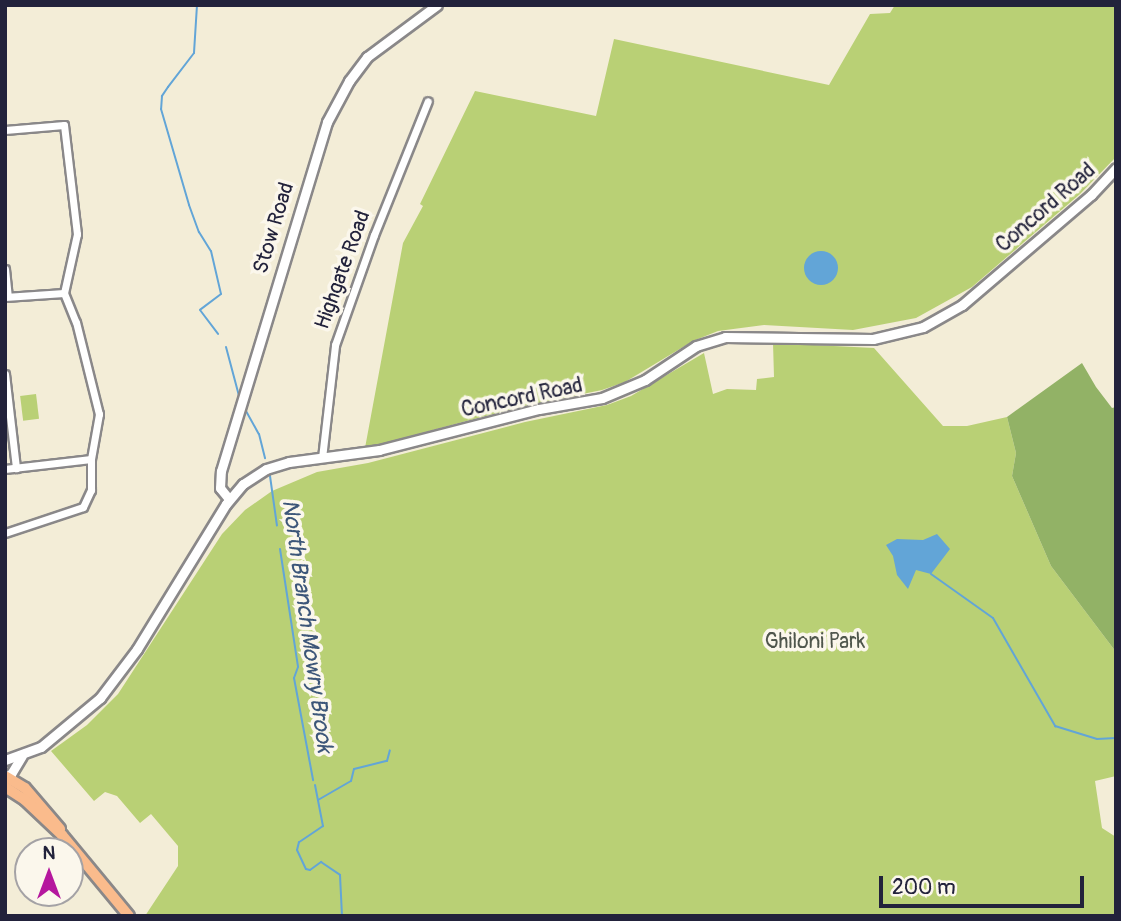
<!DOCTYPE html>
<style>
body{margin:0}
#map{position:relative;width:1121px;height:921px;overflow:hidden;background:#f3edd7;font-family:Pangolin,sans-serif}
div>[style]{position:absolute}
.green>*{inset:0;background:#b9d075;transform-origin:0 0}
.forest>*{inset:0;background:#92b266}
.water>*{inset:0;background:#62a5d7}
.round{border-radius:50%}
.stream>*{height:2px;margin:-1px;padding:0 1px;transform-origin:1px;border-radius:1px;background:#62a5d7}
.roads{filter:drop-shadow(2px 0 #8a8889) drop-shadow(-2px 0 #8a8889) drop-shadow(0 2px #8a8889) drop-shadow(0 -2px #8a8889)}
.minor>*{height:7px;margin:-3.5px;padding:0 3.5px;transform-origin:3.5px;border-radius:3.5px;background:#fff}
.tertiary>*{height:9px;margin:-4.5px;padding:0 4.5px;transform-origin:4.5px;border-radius:4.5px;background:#fff}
.primary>*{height:10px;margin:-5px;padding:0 5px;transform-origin:5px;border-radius:5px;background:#fabb8c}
span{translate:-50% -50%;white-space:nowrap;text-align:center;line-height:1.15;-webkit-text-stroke:7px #fbf7ec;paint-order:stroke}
.street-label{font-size:21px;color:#22223b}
.park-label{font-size:21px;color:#4f564c}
.water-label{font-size:23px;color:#3c5679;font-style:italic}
.frame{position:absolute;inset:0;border:7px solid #22223b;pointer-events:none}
.north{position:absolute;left:14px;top:837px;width:70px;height:70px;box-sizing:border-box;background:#fbf7ec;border:2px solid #a4a2a5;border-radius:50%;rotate:0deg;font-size:19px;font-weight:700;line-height:28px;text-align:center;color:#22223b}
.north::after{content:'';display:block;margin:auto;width:24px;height:32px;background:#b5179e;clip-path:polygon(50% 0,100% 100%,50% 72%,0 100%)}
.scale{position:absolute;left:879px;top:876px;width:205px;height:32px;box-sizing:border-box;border:4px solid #22223b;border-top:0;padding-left:9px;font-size:21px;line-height:24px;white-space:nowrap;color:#22223b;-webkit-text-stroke:5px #fbf7ec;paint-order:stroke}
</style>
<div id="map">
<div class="green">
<i style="clip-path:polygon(895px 5px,1116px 5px,1116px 157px,1080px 194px,972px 287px,916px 318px,853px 330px,764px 325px,718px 331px,693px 341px,625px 382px,602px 390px,519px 407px,365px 448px,403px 243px,423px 206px,420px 204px,475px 91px,596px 116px,614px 39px,829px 85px,870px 14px,890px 13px)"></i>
<i style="clip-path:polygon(773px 343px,874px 348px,943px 426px,967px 426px,1007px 417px,1016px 453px,1012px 476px,1051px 566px,1116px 652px,1116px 776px,1095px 781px,1102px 828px,1116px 837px,1116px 916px,145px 916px,178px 866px,178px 846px,151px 814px,140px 823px,117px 796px,105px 792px,94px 801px,51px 751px,87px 725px,118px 694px,222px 534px,245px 510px,272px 491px,317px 472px,368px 463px,525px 422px,607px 405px,631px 396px,704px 353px,713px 394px,727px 389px,756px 390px,757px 379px,774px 377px)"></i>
<i style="left:36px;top:394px;width:25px;height:16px;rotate:83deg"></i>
</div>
<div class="forest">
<i style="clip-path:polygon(1082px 363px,1096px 387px,1112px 408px,1116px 407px,1116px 652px,1051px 566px,1012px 476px,1016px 453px,1007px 417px)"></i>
</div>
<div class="water">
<i class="round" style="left:804px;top:251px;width:34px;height:34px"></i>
<i style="clip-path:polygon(937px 534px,950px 549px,931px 574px,916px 570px,908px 589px,897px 575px,893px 556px,886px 545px,897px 539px,923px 540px)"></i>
</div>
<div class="stream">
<i style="left:197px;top:5px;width:48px;rotate:93.6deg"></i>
<i style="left:194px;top:53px;width:43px;rotate:127.4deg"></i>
<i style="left:168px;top:87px;width:11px;rotate:124deg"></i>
<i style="left:162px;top:96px;width:13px;rotate:94deg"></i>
<i style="left:161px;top:109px;width:100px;rotate:73.7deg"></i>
<i style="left:189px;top:205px;width:29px;rotate:70deg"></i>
<i style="left:199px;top:232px;width:22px;rotate:58deg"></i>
<i style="left:211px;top:251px;width:44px;rotate:76.9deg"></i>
<i style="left:221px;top:294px;width:26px;rotate:143deg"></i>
<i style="left:200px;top:310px;width:30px;rotate:53deg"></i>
<i style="left:226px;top:347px;width:51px;rotate:75.1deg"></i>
<i style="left:246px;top:411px;width:26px;rotate:61deg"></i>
<i style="left:259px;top:434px;width:25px;rotate:76deg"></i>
<i style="left:270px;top:476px;width:50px;rotate:82deg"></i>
<i style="left:280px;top:549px;width:119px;rotate:81.3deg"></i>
<i style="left:298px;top:667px;width:12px;rotate:110deg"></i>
<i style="left:294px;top:678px;width:104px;rotate:79.4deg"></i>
<i style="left:931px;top:574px;width:76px;rotate:35.4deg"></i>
<i style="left:993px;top:618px;width:125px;rotate:60.1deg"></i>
<i style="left:1055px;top:726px;width:44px;rotate:17.2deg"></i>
<i style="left:1097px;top:739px;width:19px;rotate:-3deg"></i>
<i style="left:315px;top:785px;width:42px;rotate:79deg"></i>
<i style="left:323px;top:826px;width:29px;rotate:146deg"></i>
<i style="left:299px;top:842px;width:8px;rotate:104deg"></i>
<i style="left:297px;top:850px;width:21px;rotate:65deg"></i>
<i style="left:306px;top:869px;width:4px;rotate:14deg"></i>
<i style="left:310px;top:870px;width:14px;rotate:-36deg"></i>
<i style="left:321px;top:862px;width:23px;rotate:34deg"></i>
<i style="left:340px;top:875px;width:41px;rotate:87.2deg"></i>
<i style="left:318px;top:800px;width:38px;rotate:-30deg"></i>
<i style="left:351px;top:781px;width:12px;rotate:-76deg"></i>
<i style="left:354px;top:769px;width:34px;rotate:-14deg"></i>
<i style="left:387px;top:761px;width:11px;rotate:-75deg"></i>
</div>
<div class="roads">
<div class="minor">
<i style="left:5px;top:130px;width:59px;rotate:-4.8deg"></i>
<i style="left:64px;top:125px;width:110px;rotate:83.2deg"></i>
<i style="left:77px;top:234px;width:60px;rotate:102.4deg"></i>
<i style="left:5px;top:269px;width:27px;rotate:84deg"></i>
<i style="left:5px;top:297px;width:59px;rotate:-3.9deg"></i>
<i style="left:64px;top:293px;width:31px;rotate:68deg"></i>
<i style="left:76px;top:322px;width:95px;rotate:76deg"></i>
<i style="left:99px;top:414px;width:46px;rotate:100.1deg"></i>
<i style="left:91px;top:459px;width:87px;rotate:173.4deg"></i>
<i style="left:5px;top:374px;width:95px;rotate:83.3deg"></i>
<i style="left:322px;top:458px;width:114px;rotate:-83.4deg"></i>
<i style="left:335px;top:345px;width:117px;rotate:-70.5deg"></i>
<i style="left:374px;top:235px;width:144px;rotate:-68.1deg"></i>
<i style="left:5px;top:533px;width:82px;rotate:-18.4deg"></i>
<i style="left:83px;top:507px;width:19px;rotate:-65deg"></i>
<i style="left:91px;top:490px;width:31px;rotate:-90deg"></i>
</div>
<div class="tertiary">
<i style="left:229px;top:499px;width:14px;rotate:-129deg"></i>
<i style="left:220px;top:488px;width:17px;rotate:-87deg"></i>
<i style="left:221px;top:471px;width:365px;rotate:-73.1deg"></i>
<i style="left:327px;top:122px;width:47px;rotate:-61.8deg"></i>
<i style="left:349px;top:81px;width:30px;rotate:-53deg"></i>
<i style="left:367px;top:57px;width:87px;rotate:-36.6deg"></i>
<i style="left:5px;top:760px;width:38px;rotate:-20deg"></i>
<i style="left:41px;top:747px;width:77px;rotate:-39.7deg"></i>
<i style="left:100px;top:698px;width:61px;rotate:-52.9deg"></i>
<i style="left:137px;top:649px;width:170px;rotate:-58.5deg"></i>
<i style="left:226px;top:504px;width:26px;rotate:-50deg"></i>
<i style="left:243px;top:484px;width:27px;rotate:-33deg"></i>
<i style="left:266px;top:469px;width:24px;rotate:-17deg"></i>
<i style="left:289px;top:462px;width:91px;rotate:-7.6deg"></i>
<i style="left:379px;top:450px;width:165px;rotate:-14.4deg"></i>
<i style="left:539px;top:409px;width:64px;rotate:-9.9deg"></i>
<i style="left:602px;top:398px;width:47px;rotate:-22.7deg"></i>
<i style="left:645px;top:380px;width:61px;rotate:-33.7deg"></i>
<i style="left:696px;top:346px;width:30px;rotate:-17deg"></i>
<i style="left:725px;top:337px;width:148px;rotate:0.8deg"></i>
<i style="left:873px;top:339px;width:51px;rotate:-13.5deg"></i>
<i style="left:923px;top:327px;width:45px;rotate:-29.4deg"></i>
<i style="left:962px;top:305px;width:170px;rotate:-40.5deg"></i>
<i style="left:1091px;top:195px;width:37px;rotate:-47deg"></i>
<i style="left:5px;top:777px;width:7px;rotate:-27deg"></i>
<i style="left:11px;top:774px;width:21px;rotate:-59deg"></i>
</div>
<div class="primary">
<i style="left:5px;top:776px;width:23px;rotate:31deg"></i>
<i style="left:25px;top:788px;width:54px;rotate:49.5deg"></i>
<i style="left:5px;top:787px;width:24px;rotate:33deg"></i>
<i style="left:25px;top:800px;width:51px;rotate:43.4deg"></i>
<i style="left:62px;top:835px;width:105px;rotate:50.4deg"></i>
</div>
</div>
<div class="street-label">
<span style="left:1046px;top:208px;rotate:-41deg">Concord Road</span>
<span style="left:274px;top:228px;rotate:-73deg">Stow Road</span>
<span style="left:343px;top:270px;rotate:-70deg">Highgate Road</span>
<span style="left:522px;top:398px;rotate:-12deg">Concord Road</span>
</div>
<div class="park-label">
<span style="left:815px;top:642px">Ghiloni Park</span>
</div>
<div class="water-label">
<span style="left:307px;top:626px;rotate:82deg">North Branch Mowry Brook</span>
</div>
<div class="frame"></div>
<div class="north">N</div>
<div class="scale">200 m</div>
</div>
